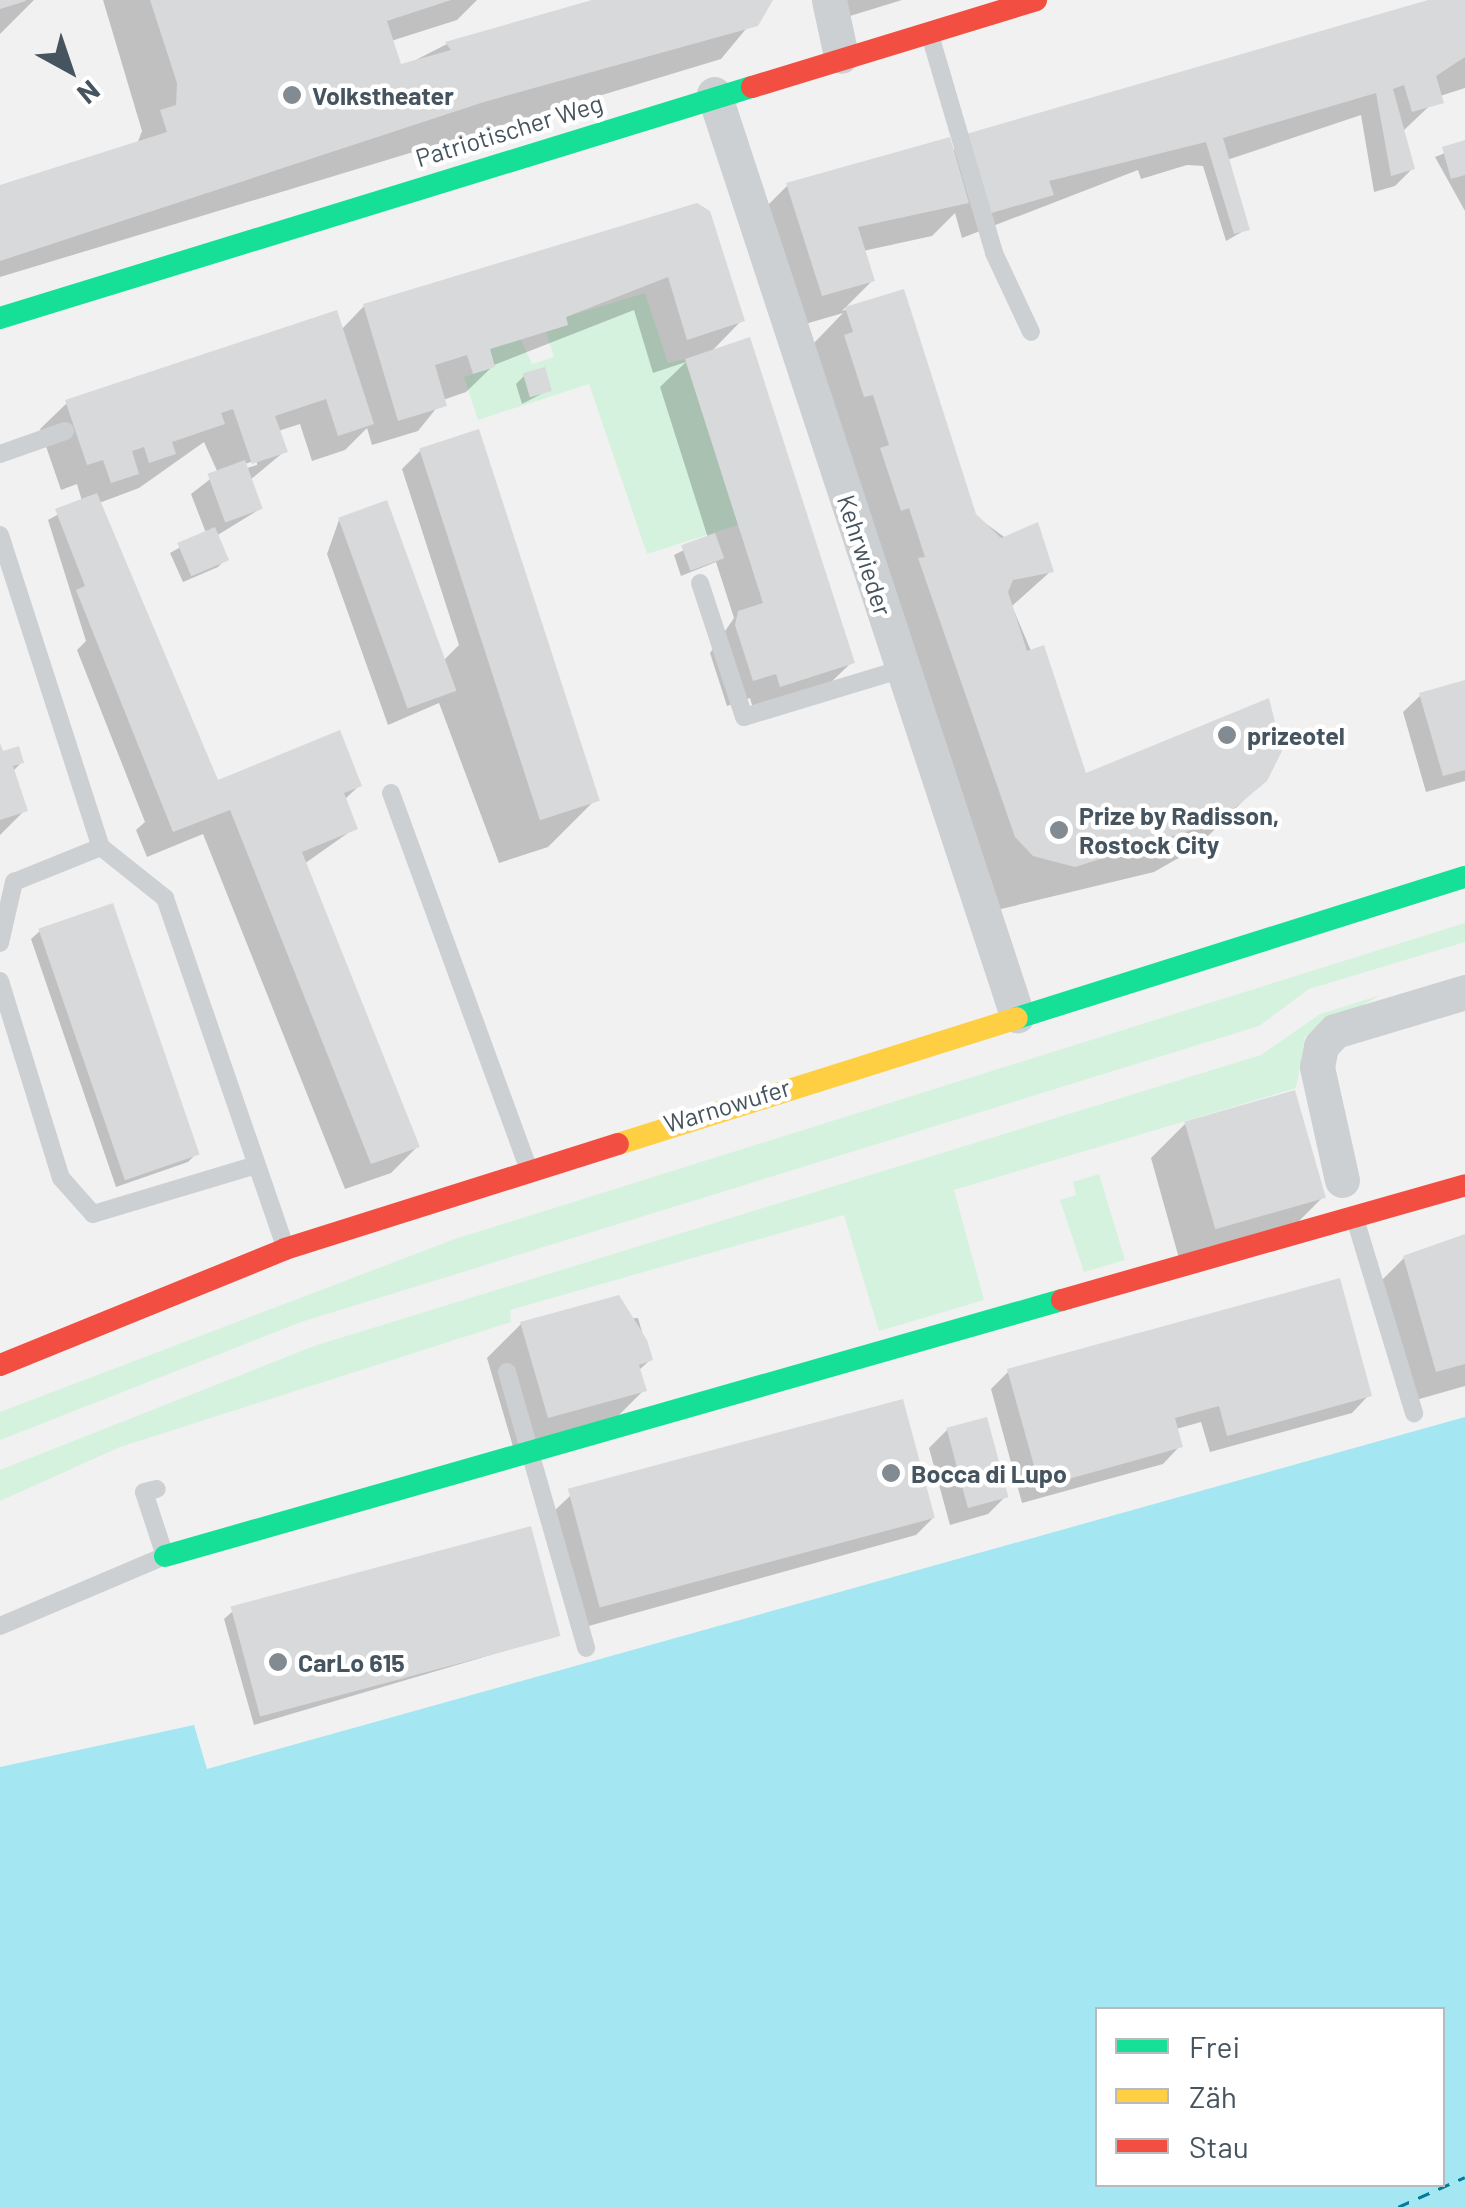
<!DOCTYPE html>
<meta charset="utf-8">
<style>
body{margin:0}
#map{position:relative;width:1465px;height:2207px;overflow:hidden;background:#f2f1f1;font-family:Barlow,sans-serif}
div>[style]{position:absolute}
.green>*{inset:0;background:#d4f2de}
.water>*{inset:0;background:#a5e6f3}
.shadow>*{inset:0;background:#0003}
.ferry>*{height:2.5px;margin-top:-1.25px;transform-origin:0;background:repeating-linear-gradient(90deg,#037d97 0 12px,transparent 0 22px)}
.building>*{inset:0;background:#d8d9db;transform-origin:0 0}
.lane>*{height:18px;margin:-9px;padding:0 9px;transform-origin:9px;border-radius:9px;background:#cdd0d2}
.street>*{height:35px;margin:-17.5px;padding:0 17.5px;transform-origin:17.5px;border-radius:17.5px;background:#cdd0d2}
.fast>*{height:22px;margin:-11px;padding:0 11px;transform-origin:11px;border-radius:11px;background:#16e098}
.slow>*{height:22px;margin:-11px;padding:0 11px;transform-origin:11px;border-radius:11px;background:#ffcf43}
.jam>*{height:22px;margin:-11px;padding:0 11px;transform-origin:11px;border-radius:11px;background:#f24e42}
.dots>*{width:28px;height:28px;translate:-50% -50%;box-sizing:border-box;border:5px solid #fff;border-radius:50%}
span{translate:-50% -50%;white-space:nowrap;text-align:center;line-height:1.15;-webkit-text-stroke:9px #fff;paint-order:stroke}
.poi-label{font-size:25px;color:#46545f;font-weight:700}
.left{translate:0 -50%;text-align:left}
.street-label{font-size:25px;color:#46545f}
.legend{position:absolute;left:1095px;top:2007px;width:350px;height:180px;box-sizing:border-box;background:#fff;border:2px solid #b5bbbf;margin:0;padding:12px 18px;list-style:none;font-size:30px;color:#46545f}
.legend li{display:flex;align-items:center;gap:20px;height:50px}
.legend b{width:50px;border:2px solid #b5bbbf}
.north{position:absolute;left:20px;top:20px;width:100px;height:100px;-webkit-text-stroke:8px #fff;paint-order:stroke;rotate:140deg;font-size:28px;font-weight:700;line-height:40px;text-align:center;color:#46545f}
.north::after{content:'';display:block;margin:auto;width:35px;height:45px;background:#46545f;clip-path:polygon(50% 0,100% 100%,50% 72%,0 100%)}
</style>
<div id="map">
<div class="green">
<i style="clip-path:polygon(645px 293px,668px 363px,685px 359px,738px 525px,647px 554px,589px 384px,478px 420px,464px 377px,495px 367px,490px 349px,521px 340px,532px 364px,554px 357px,546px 332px,568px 325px,566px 317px)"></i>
<i style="clip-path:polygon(1465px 923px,1465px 942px,1309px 989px,1259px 1026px,301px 1322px,0 1440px,0 1412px,455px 1239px)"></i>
<i style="clip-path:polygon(1381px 995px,1305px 1037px,1296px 1088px,954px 1190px,984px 1300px,879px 1331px,844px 1215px,510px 1310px,511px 1322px,120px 1447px,0 1501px,0 1470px,314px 1346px,1261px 1055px,1320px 1014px)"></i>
<i style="clip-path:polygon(1099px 1174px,1125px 1260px,1084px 1272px,1060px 1200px,1076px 1195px,1073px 1182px)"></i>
</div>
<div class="water">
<i style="clip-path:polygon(evenodd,1465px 1417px,1465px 2207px,0 2207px,0 1767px,194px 1725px,207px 1769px,1465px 1417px,1098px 2010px,1442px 2010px,1442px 2184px,1098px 2184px,1098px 2010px)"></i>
</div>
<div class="shadow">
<i style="clip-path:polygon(0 0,34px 0,0 34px)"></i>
<i style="clip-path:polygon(103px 0,477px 0,457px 20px,391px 41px,400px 68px,447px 44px,598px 0,770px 0,721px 59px,0 277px,0 188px,137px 144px,142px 131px)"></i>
<i style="clip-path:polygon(832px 0,902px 0,837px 20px)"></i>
<i style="clip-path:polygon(1437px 0,1465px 0,1465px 88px,1440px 96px,1402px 132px,1413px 168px,1395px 186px,1374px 192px,1361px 115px,1227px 160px,1247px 229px,1226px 241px,1203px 166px,1187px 165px,1141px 179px,1138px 170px,962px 238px,955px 213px,932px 236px,863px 251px,873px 280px,842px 311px,902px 292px,974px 515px,1051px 571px,1012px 606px,1084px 776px,1244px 800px,1196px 848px,1154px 872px,1001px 909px,969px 884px,813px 344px,843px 313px,788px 329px,753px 220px,787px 186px,952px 152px,967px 137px)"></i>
<i style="clip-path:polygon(1465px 145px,1465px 211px,1435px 157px)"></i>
<i style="clip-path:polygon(evenodd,697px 206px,742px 320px,709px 354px,852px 662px,825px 688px,754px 712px,750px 698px,727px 706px,710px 653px,734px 618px,716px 562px,681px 576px,674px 555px,708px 538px,660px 387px,686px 362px,653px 373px,634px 310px,494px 365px,466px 392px,443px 400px,418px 431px,372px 445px,367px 428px,345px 450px,312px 461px,300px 424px,278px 431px,285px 451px,250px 480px,260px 509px,216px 536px,226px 559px,218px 567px,183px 582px,170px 553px,206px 533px,191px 494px,218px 473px,204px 442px,139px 488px,99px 503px,216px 783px,360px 785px,344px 800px,355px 828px,304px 864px,417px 1147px,391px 1173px,345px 1189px,203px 834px,147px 857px,136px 830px,145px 822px,77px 650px,86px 641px,48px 520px,82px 501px,77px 484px,61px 490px,40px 429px,67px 403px,341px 330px,364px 306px,697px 206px,257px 460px,257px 465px,241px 470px,239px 466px,257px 460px)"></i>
<i style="clip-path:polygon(524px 376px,549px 390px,522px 404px,516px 384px)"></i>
<i style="clip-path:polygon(420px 451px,595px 800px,548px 847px,499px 863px,439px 703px,388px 725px,327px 554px,339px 520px,442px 662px,459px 645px,402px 469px)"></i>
<i style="clip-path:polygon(1465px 682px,1465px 781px,1426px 792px,1403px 712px,1421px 695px)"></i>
<i style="clip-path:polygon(0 749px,22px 762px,12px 772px,25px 810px,0 835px)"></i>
<i style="clip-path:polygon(40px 931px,196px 1154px,188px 1162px,116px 1187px,31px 939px)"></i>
<i style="clip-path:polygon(1185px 1124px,1322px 1198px,1288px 1232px,1180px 1262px,1151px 1158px)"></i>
<i style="clip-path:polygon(1465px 1240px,1465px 1386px,1402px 1404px,1370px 1292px,1404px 1258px)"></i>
<i style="clip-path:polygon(638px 1318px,650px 1360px,638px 1371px,644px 1390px,610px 1424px,514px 1450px,487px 1358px,521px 1324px)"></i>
<i style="clip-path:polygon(1008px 1372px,1369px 1395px,1352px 1413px,1210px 1452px,1201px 1422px,1176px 1429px,1180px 1446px,1163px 1464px,1022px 1503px,991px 1389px)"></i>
<i style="clip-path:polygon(947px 1430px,1005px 1497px,988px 1514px,950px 1525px,929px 1448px)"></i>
<i style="clip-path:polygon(571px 1495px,933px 1518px,916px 1535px,585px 1627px,553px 1512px)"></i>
<i style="clip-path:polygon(233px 1611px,558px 1635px,254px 1725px,224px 1619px)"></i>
</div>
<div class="ferry">
<i style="left:1398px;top:2207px;width:73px;rotate:-24.1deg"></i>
</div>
<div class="building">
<i style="clip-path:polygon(0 0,25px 0,26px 1px,0 9px)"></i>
<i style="clip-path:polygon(150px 0,451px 0,387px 21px,401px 64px,451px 50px,445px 42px,592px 0,773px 0,758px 26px,484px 102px,0 261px,0 185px,167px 132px,160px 110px,176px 105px,177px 83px)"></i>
<i style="clip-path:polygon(1428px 0,1465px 0,1465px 57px,1436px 76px,1444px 103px,1412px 112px,1404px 85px,1393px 89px,1415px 169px,1391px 176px,1376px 93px,1223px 138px,1250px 230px,1234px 234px,1206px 142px,1049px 181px,1054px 195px,988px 214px,966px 134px)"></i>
<i style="clip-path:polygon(950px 137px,969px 203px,858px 227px,875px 281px,822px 296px,786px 183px)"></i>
<i style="clip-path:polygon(1465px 140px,1465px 175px,1451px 179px,1442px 147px)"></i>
<i style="clip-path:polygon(697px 203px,710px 211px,745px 321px,687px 340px,668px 277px,566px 317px,568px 325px,490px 349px,495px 367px,473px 374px,467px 355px,435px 365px,447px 406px,398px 421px,363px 304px)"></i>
<i style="clip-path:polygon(904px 289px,976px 514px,1001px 538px,1038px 522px,1054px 572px,1013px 580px,1008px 592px,1027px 651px,1044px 645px,1086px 773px,1269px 698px,1282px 751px,1267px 781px,1231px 811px,1200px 813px,1204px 826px,1075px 867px,1033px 856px,1015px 837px,918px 558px,925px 557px,909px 508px,901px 511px,880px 448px,889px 445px,873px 395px,864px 397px,844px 335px,853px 332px,845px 307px)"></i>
<i style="clip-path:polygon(337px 310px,374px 424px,338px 436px,326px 399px,275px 416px,288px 452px,252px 464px,233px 409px,221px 413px,225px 424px,172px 442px,176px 454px,149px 463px,144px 447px,132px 451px,139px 474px,111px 483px,103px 460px,87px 465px,65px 400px)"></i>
<i style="clip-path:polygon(750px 337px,855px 663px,780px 687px,776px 674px,753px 681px,735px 625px,738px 611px,763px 603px,685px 359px)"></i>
<i style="left:545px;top:367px;width:25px;height:23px;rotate:74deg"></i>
<i style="left:479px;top:429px;width:391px;height:63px;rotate:72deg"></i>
<i style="left:245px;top:460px;width:52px;height:40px;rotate:70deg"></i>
<i style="clip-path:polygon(97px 493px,218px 780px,340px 730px,362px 786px,344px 793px,358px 829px,302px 852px,420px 1147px,371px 1164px,230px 810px,173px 832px,76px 590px,85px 586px,55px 509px)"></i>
<i style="left:387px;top:500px;width:203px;height:52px;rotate:70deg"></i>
<i style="left:215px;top:527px;width:36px;height:41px;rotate:67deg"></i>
<i style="left:715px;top:533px;width:27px;height:36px;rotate:70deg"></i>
<i style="clip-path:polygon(1465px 680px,1465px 770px,1443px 776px,1419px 693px)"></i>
<i style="clip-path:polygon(0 743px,3px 751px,19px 746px,24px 763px,13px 766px,28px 811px,0 820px)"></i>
<i style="left:113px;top:903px;width:266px;height:79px;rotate:71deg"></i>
<i style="left:1295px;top:1090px;width:112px;height:115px;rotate:74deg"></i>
<i style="clip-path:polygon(1465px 1234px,1465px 1364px,1436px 1372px,1403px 1256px)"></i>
<i style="clip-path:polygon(1340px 1278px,1372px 1396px,1227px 1436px,1219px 1406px,1175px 1418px,1183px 1447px,1040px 1487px,1007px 1369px)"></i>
<i style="clip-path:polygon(619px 1295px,647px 1340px,653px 1360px,639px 1365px,647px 1391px,548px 1418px,520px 1322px)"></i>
<i style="left:903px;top:1399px;width:123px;height:347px;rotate:75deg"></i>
<i style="left:987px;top:1417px;width:83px;height:42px;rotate:75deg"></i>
<i style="left:531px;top:1526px;width:114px;height:311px;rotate:75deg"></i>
</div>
<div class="lane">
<i style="left:930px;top:35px;width:227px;rotate:73.6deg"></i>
<i style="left:994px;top:253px;width:87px;rotate:64.9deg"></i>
<i style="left:0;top:454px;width:69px;rotate:-19.5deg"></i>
<i style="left:0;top:535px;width:328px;rotate:72.1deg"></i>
<i style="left:700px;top:583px;width:141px;rotate:71.8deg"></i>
<i style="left:744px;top:717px;width:165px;rotate:-16.9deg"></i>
<i style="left:391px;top:793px;width:399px;rotate:69.9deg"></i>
<i style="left:0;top:943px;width:63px;rotate:-77.1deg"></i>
<i style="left:14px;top:882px;width:94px;rotate:-21.9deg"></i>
<i style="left:101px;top:847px;width:82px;rotate:38.6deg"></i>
<i style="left:165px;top:898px;width:365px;rotate:71deg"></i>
<i style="left:0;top:981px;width:206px;rotate:72.8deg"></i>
<i style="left:61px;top:1178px;width:48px;rotate:48.4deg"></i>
<i style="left:93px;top:1214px;width:170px;rotate:-16.7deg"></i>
<i style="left:1356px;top:1222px;width:200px;rotate:73.1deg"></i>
<i style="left:507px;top:1372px;width:287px;rotate:74deg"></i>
<i style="left:0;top:1626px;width:179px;rotate:-23deg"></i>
<i style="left:165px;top:1556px;width:67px;rotate:-108.2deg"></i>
<i style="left:144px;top:1492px;width:13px;rotate:-13deg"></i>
</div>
<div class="street">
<i style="left:829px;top:0;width:57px;rotate:77.9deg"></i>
<i style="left:714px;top:94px;width:970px;rotate:71.79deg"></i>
<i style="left:1342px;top:1180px;width:116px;rotate:-102.5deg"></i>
<i style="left:1317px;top:1067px;width:21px;rotate:-79deg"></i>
<i style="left:1321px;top:1046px;width:21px;rotate:-47deg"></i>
<i style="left:1335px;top:1031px;width:136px;rotate:-16.7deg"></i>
</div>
<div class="fast">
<i style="left:0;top:318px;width:787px;rotate:-17.08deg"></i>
<i style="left:1017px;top:1018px;width:470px;rotate:-17.5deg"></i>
<i style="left:165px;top:1556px;width:933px;rotate:-15.93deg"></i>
</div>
<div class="slow">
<i style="left:618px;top:1144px;width:418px;rotate:-17.5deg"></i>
</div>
<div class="jam">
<i style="left:752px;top:87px;width:297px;rotate:-17deg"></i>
<i style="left:1062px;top:1300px;width:419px;rotate:-15.9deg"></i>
<i style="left:0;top:1365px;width:308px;rotate:-22.1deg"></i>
<i style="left:285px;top:1249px;width:349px;rotate:-17.5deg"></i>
</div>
<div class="dots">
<i style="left:292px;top:95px;background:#828b92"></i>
<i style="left:1227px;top:735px;background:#828b92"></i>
<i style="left:1059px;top:830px;background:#828b92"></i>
<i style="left:891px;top:1473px;background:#828b92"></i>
<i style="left:278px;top:1662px;background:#828b92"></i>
</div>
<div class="poi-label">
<span class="left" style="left:312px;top:95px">Volkstheater</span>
<span class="left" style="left:1247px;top:735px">prizeotel</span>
<span class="left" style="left:1079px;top:830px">Prize by Radisson,<br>Rostock City</span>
<span class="left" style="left:911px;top:1473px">Bocca di Lupo</span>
<span class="left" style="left:298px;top:1662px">CarLo 615</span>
</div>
<div class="street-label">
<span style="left:509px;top:130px;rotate:-17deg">Patriotischer Weg</span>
<span style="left:865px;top:555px;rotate:72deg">Kehrwieder</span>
<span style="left:727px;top:1105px;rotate:-17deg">Warnowufer</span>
</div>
<ul class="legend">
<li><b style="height:12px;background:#16e098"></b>Frei</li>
<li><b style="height:12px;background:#ffcf43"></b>Zäh</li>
<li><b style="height:12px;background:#f24e42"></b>Stau</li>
</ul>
<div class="north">N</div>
</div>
